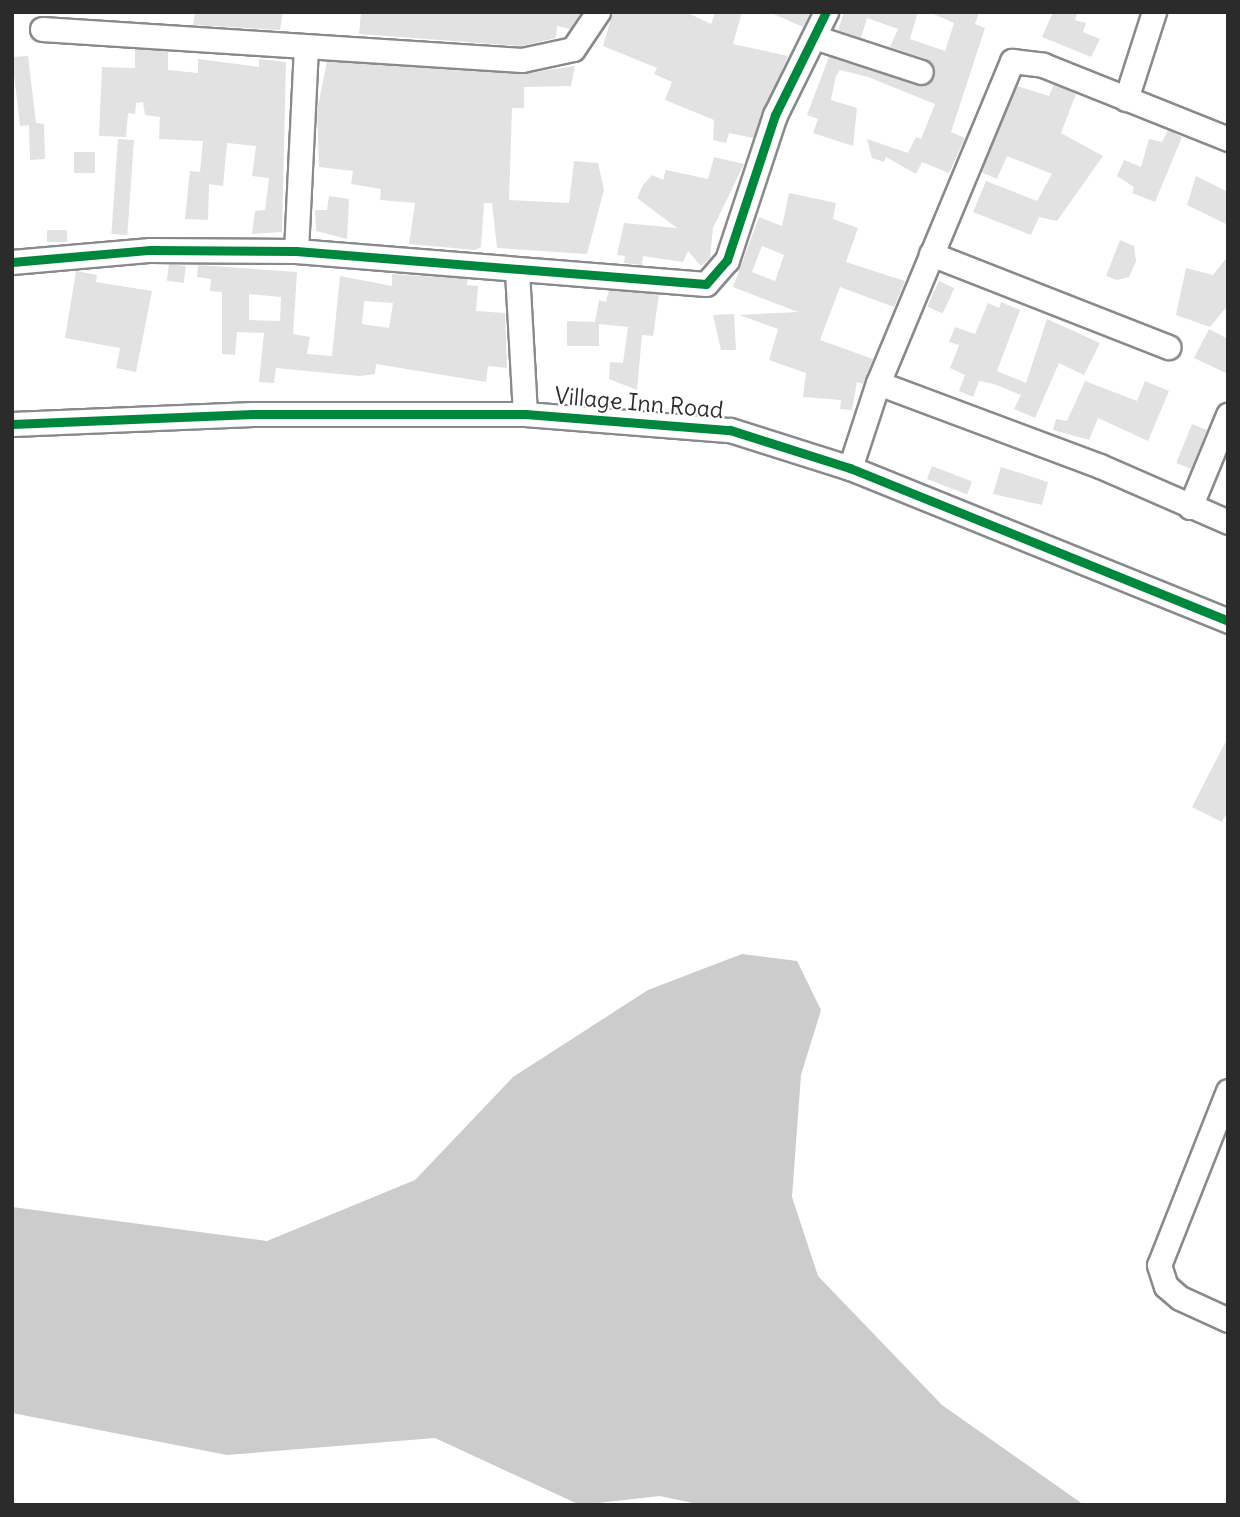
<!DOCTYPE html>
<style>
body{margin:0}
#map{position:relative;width:1240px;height:1517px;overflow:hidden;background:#fff;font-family:Delius,sans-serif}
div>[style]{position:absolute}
.water>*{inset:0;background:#ccc}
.building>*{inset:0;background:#e2e2e2;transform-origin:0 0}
.roads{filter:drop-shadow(2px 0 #8a8a8a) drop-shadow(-2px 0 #8a8a8a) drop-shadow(0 2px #8a8a8a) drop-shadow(0 -2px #8a8a8a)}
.minor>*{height:23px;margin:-11.5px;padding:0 11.5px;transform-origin:11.5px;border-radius:11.5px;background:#fff}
.cycleway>*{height:9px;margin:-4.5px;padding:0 4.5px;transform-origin:4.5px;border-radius:4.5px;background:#00873e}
span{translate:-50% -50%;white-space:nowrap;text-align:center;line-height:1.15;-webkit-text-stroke:5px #fff;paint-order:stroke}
.street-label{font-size:23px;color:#2b2b2b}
.frame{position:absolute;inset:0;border:14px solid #2b2b2b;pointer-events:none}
</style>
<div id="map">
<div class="water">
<i style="clip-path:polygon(742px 954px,797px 961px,821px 1010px,801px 1075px,792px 1197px,818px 1276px,942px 1405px,1084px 1505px,702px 1505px,660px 1496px,580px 1505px,435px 1438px,227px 1455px,12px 1413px,12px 1207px,267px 1241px,415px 1180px,513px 1077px,648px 990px)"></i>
</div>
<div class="building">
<i style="clip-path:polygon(195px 12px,283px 12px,280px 30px,193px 25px)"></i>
<i style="clip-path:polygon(361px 12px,581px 12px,570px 29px,557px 26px,556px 38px,521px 46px,359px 34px)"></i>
<i style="clip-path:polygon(613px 12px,686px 12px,711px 24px,715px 12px,742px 12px,733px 44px,788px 56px,753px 138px,729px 133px,726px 143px,713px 140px,714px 120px,665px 100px,672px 82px,654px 74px,657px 68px,603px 46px)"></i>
<i style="clip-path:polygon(769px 12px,810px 12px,803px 27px)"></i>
<i style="clip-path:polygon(844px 12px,918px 12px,910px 39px,945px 51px,954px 23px,929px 12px,979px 12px,975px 24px,985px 28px,951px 132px,965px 138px,949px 173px,922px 162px,916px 174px,886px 157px,884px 162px,872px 158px,867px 139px,908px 153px,916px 137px,921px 139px,935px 104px,868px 77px,840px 70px,836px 76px,831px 100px,857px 108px,853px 146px,813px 133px,818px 119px,807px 115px,829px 57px,917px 85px,934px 76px,926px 59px,890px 47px,898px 29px,867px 18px,861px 38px,838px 30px)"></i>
<i style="clip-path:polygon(1053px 12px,1077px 14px,1075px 20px,1086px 23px,1083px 32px,1100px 39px,1091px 57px,1042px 37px)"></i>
<i style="clip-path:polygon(135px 49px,168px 51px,168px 70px,198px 73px,198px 59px,259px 67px,259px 59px,286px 62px,282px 232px,252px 234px,255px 211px,265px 210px,269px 178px,252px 176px,256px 146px,227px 143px,223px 186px,209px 184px,208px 220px,185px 219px,190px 171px,200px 172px,203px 141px,159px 139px,160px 117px,145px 115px,143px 102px,136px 103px,135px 114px,128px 113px,126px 137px,99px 136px,102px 67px,135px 68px)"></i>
<i style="clip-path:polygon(28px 56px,36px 123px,44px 124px,45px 159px,30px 160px,29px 125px,20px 126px,12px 57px)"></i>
<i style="clip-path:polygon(327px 61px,521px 74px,575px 66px,571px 86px,524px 87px,524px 108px,512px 108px,509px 200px,569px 203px,574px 161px,598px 163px,604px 190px,587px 254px,497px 248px,492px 203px,484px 203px,481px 247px,475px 250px,409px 244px,415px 203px,380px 200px,381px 189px,351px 184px,353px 171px,319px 167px,317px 111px)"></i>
<i style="clip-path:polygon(1054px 84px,1076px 94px,1061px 133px,1103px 156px,1057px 221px,1039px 217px,1031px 235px,973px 212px,986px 181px,1037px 201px,1052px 174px,1007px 156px,997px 179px,981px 172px,1017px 86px,1049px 96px)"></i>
<i style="clip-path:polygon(1168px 130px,1182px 137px,1155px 202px,1132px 193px,1134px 187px,1117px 176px,1124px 160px,1141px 167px,1149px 139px,1162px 142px)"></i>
<i style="left:118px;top:139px;width:16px;height:95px;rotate:4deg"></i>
<i style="left:74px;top:152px;width:21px;height:21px"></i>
<i style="clip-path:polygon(714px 157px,744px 164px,713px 228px,710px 258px,701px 266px,688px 251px,683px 262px,643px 256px,642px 265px,624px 263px,625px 256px,617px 255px,624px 223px,677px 228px,637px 198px,643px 185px,652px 175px,663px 180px,666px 170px,708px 179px)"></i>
<i style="clip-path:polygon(1196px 176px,1228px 192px,1228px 225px,1187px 205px)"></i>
<i style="clip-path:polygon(evenodd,789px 193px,836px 203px,833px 219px,858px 228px,846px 262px,905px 281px,894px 307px,840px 287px,820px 340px,873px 359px,863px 384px,857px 382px,852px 410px,840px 409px,841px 400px,803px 397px,806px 373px,769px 360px,778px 329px,739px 315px,798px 312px,733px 287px,759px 217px,782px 226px,789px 193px,762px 246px,784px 255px,775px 281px,752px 272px,762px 246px)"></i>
<i style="clip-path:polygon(329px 196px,349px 199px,347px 239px,316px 231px,315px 210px,327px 210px)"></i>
<i style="left:47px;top:230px;width:20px;height:12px"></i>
<i style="clip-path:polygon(1120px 240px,1134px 246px,1136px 261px,1129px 277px,1117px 280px,1106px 276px)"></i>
<i style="clip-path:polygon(1228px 256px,1228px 305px,1210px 327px,1176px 315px,1186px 268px,1213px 275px)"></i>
<i style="left:169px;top:264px;width:17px;height:17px;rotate:7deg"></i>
<i style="clip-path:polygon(evenodd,198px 265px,297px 272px,293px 334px,310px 337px,307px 354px,332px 356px,340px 276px,392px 286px,392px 274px,468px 279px,467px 285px,478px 286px,476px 311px,505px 313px,507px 368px,488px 366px,486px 382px,376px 364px,375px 374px,360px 376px,276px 368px,274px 383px,259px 382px,264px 333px,237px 332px,235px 355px,222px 354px,222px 292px,210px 291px,211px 279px,197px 277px,198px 265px,249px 294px,281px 297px,280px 321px,249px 320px,249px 294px,198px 265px,364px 301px,393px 303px,389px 328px,362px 324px,364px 301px)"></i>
<i style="clip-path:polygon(76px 271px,97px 275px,96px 282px,152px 291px,136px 372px,116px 368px,120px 348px,65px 338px)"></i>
<i style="left:939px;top:281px;width:17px;height:28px;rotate:25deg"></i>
<i style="clip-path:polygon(609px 290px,659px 294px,653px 336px,642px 335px,637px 390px,609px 379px,610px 362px,623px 363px,628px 327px,599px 324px,599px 346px,567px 346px,567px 321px,595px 322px,599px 300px,606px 302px)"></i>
<i style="clip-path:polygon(1001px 302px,1020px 310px,997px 371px,1026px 383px,1047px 319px,1100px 343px,1084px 375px,1059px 363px,1035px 418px,1014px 409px,1021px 395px,994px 384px,979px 381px,973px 397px,959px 391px,965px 375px,950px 368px,959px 345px,949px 342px,955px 327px,975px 334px,988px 303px,999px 308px)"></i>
<i style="clip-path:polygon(734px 314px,736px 350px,721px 350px,713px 315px)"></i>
<i style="clip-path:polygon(1209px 329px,1228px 339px,1228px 374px,1194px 358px)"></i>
<i style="clip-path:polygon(1085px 381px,1137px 401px,1145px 381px,1169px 391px,1148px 441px,1098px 418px,1089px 440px,1053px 430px,1056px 419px,1067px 421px)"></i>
<i style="left:1192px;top:424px;width:16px;height:42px;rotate:22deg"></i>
<i style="left:932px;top:466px;width:43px;height:14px;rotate:21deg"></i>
<i style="clip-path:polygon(1001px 467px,1048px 482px,1042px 505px,993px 494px)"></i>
<i style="clip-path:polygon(1228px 737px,1228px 811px,1222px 822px,1192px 807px)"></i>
</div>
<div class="roads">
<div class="minor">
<i style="left:42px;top:29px;width:481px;rotate:3.7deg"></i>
<i style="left:522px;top:60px;width:52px;rotate:-12.2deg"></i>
<i style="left:573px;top:49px;width:45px;rotate:-56deg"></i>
<i style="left:817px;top:38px;width:109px;rotate:18.1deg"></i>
<i style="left:1126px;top:99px;width:91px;rotate:-72.2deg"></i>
<i style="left:296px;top:251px;width:202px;rotate:-87.2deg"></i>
<i style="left:931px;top:254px;width:255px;rotate:21.4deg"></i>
<i style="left:12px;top:262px;width:139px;rotate:-5deg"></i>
<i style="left:150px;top:250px;width:146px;rotate:0.4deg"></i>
<i style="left:296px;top:251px;width:411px;rotate:4.6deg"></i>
<i style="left:706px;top:284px;width:32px;rotate:-49deg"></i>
<i style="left:727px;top:260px;width:153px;rotate:-71.7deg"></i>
<i style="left:775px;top:115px;width:115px;rotate:-63.7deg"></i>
<i style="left:517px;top:271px;width:143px;rotate:86.8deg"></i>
<i style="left:878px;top:383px;width:349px;rotate:-67.4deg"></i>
<i style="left:1012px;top:61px;width:31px;rotate:7deg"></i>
<i style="left:1043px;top:65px;width:199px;rotate:21.8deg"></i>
<i style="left:12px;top:424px;width:241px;rotate:-2.4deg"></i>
<i style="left:253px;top:414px;width:272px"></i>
<i style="left:525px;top:414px;width:206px;rotate:4.5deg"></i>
<i style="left:730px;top:430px;width:126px;rotate:17.6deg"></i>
<i style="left:850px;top:468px;width:408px;rotate:22deg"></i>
<i style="left:850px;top:468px;width:89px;rotate:-71.8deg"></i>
<i style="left:878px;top:383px;width:237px;rotate:20.5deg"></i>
<i style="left:1100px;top:466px;width:140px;rotate:23.6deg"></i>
<i style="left:1190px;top:507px;width:100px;rotate:-67.6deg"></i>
<i style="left:1228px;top:1091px;width:187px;rotate:111.6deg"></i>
<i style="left:1159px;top:1265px;width:22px;rotate:72deg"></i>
<i style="left:1166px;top:1286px;width:18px;rotate:41deg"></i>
<i style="left:1180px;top:1298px;width:53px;rotate:24.6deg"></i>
</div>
</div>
<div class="cycleway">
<i style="left:12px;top:262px;width:139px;rotate:-5deg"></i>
<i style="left:150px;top:250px;width:146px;rotate:0.4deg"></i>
<i style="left:296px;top:251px;width:411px;rotate:4.6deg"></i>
<i style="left:706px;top:284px;width:32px;rotate:-49deg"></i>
<i style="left:727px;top:260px;width:153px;rotate:-71.7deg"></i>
<i style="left:775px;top:115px;width:115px;rotate:-63.7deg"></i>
<i style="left:12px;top:424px;width:241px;rotate:-2.4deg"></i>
<i style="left:253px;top:414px;width:272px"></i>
<i style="left:525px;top:414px;width:206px;rotate:4.5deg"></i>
<i style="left:730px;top:430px;width:126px;rotate:17.6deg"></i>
<i style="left:850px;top:468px;width:408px;rotate:22deg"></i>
</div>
<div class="street-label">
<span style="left:639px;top:403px;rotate:5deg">Village Inn Road</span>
</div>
<div class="frame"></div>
</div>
